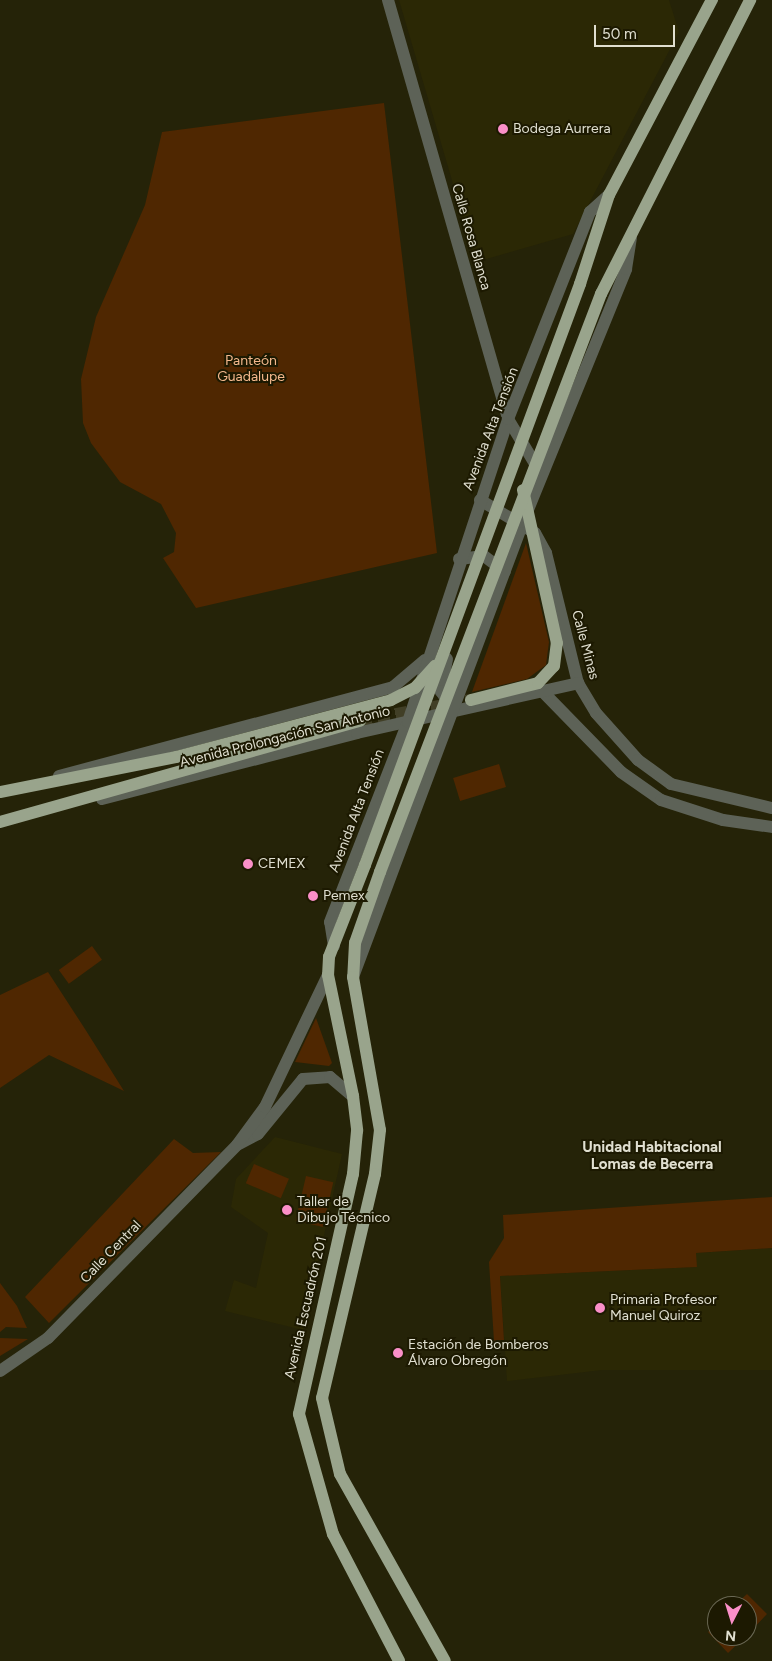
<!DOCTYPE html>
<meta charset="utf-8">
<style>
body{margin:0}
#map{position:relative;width:772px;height:1661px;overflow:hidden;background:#252308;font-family:Figtree,sans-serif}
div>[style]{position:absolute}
.built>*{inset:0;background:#2b2805}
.green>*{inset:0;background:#4f2701;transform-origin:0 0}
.major-tunnel>*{height:12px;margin-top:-6px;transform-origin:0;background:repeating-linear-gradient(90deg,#413f26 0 12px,transparent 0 18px)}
.minor>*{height:12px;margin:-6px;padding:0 6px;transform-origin:6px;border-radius:6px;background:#5d6257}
.major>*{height:12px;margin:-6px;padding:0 6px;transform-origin:6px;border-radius:6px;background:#99a48c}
.major-bridge>*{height:12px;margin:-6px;padding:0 6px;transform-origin:6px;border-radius:6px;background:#99a48c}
.dots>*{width:14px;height:14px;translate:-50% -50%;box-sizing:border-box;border:2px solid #1c1901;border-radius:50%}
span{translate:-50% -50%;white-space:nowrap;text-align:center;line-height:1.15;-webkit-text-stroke:4px #1c1901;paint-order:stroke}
.poi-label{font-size:14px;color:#e0dfd0}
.left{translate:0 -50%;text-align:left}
.street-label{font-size:14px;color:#e0dfd0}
.park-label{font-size:14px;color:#f4b88c}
.neighbourhood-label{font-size:15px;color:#e0dfd0;font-weight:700}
.north{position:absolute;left:707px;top:1596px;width:50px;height:50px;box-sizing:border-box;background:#1c1901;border:1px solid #6a6854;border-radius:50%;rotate:185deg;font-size:14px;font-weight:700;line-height:20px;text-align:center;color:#e0dfd0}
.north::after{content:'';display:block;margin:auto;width:18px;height:22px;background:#fa8fc8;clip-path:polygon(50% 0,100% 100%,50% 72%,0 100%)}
.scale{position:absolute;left:594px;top:25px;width:81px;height:22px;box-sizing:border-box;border:2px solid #e0dfd0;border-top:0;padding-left:6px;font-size:15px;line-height:18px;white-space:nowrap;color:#e0dfd0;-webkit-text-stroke:4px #1c1901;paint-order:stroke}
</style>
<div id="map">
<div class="built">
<i style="clip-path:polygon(399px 0,669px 0,679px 32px,573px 234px,476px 262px)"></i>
<i style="clip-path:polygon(275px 1137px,342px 1154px,303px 1330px,225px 1311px,234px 1280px,256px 1288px,268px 1233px,231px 1207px,236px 1179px)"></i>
<i style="clip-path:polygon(772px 1248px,772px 1370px,602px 1370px,507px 1381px,500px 1276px,696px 1267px,696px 1253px)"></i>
</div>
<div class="green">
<i style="clip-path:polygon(384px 103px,437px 553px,196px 608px,163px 558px,174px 552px,176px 533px,161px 504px,120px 482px,91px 443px,83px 423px,81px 379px,96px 317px,145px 205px,162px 132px)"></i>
<i style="clip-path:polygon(526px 543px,549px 642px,546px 665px,527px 679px,472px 692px)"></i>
<i style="left:499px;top:764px;width:24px;height:48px;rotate:73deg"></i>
<i style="left:92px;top:946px;width:17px;height:41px;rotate:54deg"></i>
<i style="clip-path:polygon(48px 972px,85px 1029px,124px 1091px,49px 1055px,0 1088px,0 995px)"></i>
<i style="clip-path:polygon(316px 1018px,332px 1063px,329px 1066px,295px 1062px)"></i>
<i style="clip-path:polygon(174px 1139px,193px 1153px,221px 1152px,49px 1323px,25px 1297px)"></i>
<i style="left:254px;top:1164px;width:38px;height:21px;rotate:23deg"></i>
<i style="left:306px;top:1176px;width:28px;height:46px;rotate:13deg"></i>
<i style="clip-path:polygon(772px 1197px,772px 1248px,696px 1253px,697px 1267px,500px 1276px,504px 1340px,494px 1341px,489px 1262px,504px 1238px,503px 1215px)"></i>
<i style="clip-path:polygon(0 1283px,17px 1306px,27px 1328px,6px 1327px,0 1332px)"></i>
<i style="clip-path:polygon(0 1338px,28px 1339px,0 1356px)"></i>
<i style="clip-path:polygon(747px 1594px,767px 1614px,747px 1635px,747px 1606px,734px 1606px)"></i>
<i style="clip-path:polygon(717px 1623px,717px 1636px,746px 1636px,728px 1653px,708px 1632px)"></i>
</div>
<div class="major-tunnel">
<i style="left:360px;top:721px;width:113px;rotate:-10.7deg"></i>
</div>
<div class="minor">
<i style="left:388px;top:0;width:436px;rotate:74deg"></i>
<i style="left:508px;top:419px;width:62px;rotate:58.9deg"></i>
<i style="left:480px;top:500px;width:64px;rotate:31deg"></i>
<i style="left:535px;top:533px;width:23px;rotate:61deg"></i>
<i style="left:546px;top:553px;width:134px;rotate:76.2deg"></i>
<i style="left:578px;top:683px;width:35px;rotate:59deg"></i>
<i style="left:596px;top:713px;width:63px;rotate:48.2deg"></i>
<i style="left:638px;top:760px;width:41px;rotate:36deg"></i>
<i style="left:671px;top:784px;width:104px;rotate:13.4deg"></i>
<i style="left:459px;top:559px;width:25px;rotate:-7deg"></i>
<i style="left:484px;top:556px;width:26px;rotate:37deg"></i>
<i style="left:447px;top:659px;width:33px;rotate:101deg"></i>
<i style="left:441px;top:691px;width:19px;rotate:58deg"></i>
<i style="left:544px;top:693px;width:110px;rotate:45.7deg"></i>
<i style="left:621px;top:772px;width:49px;rotate:35deg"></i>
<i style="left:661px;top:800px;width:65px;rotate:17.9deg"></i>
<i style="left:723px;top:820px;width:49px;rotate:8.1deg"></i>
<i style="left:59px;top:776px;width:346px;rotate:-14.9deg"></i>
<i style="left:393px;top:687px;width:42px;rotate:-40.2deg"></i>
<i style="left:102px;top:799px;width:263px;rotate:-14.5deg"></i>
<i style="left:357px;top:733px;width:227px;rotate:-12.7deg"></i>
<i style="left:334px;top:946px;width:24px;rotate:-99deg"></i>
<i style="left:330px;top:922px;width:215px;rotate:-68.7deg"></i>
<i style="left:408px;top:722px;width:319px;rotate:-71.7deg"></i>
<i style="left:508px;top:419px;width:223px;rotate:-68.4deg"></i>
<i style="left:590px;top:212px;width:25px;rotate:-42deg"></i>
<i style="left:353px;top:977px;width:486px;rotate:-69.5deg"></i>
<i style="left:523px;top:522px;width:273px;rotate:-67.8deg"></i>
<i style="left:626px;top:269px;width:31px;rotate:-81deg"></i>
<i style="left:239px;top:1144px;width:21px;rotate:-28deg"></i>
<i style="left:258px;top:1134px;width:71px;rotate:-50.7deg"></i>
<i style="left:303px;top:1079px;width:27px;rotate:-4deg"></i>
<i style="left:330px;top:1077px;width:30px;rotate:40deg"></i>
<i style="left:0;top:1371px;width:58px;rotate:-34.5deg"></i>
<i style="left:48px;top:1338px;width:270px;rotate:-45.6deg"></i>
<i style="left:237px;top:1145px;width:47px;rotate:-53.6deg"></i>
<i style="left:265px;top:1107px;width:146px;rotate:-64.5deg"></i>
</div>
<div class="major">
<i style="left:580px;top:284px;width:94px;rotate:-72deg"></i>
<i style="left:609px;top:195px;width:221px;rotate:-62.2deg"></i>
<i style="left:601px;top:294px;width:330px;rotate:-63.1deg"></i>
<i style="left:471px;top:700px;width:69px;rotate:-14.2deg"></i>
<i style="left:538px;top:683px;width:23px;rotate:-47deg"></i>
<i style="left:554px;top:666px;width:23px;rotate:-83deg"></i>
<i style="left:0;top:792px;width:179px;rotate:-11.2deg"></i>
<i style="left:0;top:822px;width:374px;rotate:-15.7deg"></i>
<i style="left:365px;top:865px;width:99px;rotate:111.4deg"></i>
<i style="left:329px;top:957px;width:18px;rotate:93deg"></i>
<i style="left:328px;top:975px;width:124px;rotate:78.3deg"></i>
<i style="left:353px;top:1096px;width:35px;rotate:83deg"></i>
<i style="left:357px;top:1131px;width:43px;rotate:95.3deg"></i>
<i style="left:353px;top:1174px;width:246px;rotate:102.7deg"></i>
<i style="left:299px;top:1414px;width:125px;rotate:74.2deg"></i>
<i style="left:333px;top:1534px;width:143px;rotate:62.5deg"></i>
<i style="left:380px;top:872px;width:75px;rotate:109.4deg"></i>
<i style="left:355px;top:943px;width:34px;rotate:93deg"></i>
<i style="left:353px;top:977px;width:155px;rotate:80deg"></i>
<i style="left:380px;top:1130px;width:44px;rotate:96.5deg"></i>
<i style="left:375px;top:1174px;width:230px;rotate:103.3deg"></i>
<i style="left:322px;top:1398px;width:78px;rotate:76.7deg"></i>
<i style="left:340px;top:1474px;width:214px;rotate:60.7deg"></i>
</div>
<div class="major-bridge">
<i style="left:523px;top:490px;width:157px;rotate:77.5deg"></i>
<i style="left:176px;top:757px;width:222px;rotate:-14.8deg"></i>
<i style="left:391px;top:700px;width:27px;rotate:-27deg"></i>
<i style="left:415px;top:688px;width:30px;rotate:-48deg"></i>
<i style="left:365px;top:865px;width:620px;rotate:-69.69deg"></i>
<i style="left:380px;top:872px;width:619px;rotate:-69.08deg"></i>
</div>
<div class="dots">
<i style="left:503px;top:129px;background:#fa8fc8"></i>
<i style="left:248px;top:864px;background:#fa8fc8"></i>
<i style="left:313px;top:896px;background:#fa8fc8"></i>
<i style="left:287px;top:1210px;background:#fa8fc8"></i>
<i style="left:600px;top:1308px;background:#fa8fc8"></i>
<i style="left:398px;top:1353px;background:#fa8fc8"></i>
</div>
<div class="poi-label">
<span class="left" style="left:513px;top:129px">Bodega Aurrera</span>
<span class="left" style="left:258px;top:864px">CEMEX</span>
<span class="left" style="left:323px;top:896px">Pemex</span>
<span class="left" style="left:297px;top:1210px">Taller de<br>Dibujo Técnico</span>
<span class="left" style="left:610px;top:1308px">Primaria Profesor<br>Manuel Quiroz</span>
<span class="left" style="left:408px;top:1353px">Estación de Bomberos<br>Álvaro Obregón</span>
</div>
<div class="street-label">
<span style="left:471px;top:237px;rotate:74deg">Calle Rosa Blanca</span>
<span style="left:491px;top:429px;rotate:-69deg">Avenida Alta Tensión</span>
<span style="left:585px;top:645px;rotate:75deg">Calle Minas</span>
<span style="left:285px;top:737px;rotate:-14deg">Avenida Prolongación San Antonio</span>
<span style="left:357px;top:811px;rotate:-69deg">Avenida Alta Tensión</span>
<span style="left:111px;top:1252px;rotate:-46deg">Calle Central</span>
<span style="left:306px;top:1308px;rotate:-77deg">Avenida Escuadrón 201</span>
</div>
<div class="park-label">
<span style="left:251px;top:369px">Panteón<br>Guadalupe</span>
</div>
<div class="neighbourhood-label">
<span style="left:652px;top:1156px">Unidad Habitacional<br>Lomas de Becerra</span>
</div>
<div class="north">N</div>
<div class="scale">50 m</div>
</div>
